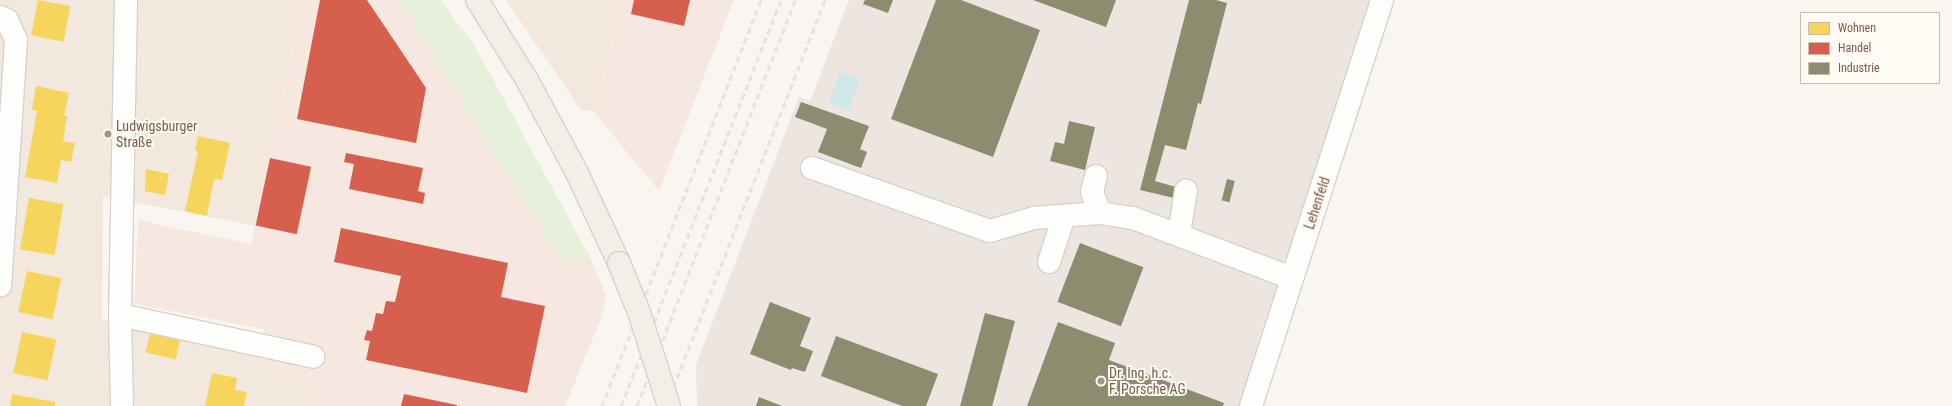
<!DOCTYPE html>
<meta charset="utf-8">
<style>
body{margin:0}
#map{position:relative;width:1952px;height:406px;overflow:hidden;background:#f9f5f0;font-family:"Roboto Condensed",sans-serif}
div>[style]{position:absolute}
.residential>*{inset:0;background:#f2e8de}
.commercial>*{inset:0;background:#f6e8e1}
.industrial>*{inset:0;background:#ede5e0}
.green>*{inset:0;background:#e7f0db}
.water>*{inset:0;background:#d0e8ea;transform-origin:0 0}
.homes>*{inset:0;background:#f6d55c;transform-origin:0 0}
.shops>*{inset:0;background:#d6604d;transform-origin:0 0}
.industry>*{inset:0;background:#8c8c6e;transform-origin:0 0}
.roads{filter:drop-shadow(1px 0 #d7d1cb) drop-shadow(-1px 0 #d7d1cb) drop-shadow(0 1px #d7d1cb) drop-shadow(0 -1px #d7d1cb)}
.minor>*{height:22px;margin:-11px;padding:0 11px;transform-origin:11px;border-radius:11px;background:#fefefd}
.major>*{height:22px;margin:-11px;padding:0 11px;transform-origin:11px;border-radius:11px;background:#f3eee8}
.rail>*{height:3px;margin-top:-1.5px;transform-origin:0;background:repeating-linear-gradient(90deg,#e6e3e7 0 6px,transparent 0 10px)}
.bridges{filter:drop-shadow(1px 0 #dad1cc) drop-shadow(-1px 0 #dad1cc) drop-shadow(0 1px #dad1cc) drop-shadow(0 -1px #dad1cc)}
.major-bridge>*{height:22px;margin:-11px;padding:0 11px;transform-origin:11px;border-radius:11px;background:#f3eee8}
.dots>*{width:11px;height:11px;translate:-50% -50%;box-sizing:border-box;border:2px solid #fffaf3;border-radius:50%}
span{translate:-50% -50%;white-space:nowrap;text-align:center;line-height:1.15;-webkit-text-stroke:4px #fffaf3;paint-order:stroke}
.poi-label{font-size:14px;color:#7a5c4d}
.left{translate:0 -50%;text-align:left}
.street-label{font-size:14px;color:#7a5c4d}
.legend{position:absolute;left:1800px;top:12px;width:140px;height:72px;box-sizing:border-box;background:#fffaf3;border:1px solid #cabbb1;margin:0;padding:5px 7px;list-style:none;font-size:12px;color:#7a5c4d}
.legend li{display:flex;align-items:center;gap:8px;height:20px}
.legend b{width:20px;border:1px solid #cabbb1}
</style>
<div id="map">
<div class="residential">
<i style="clip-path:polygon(0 0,302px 0,255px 226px,103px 196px,102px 319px,259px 357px,258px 372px,294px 379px,293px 390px,316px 395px,314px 406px,0 406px)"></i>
<i style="clip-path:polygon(506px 0,621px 0,598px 98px,593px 111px,581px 110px)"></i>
</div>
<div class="commercial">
<i style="clip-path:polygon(302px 0,399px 0,561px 261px,592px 261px,606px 296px,602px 316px,565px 406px,314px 406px,316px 395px,292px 390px,294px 379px,258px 372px,264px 329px,134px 304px,138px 220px,251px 244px)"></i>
<i style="clip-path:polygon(621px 0,734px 0,659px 191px,593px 111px,598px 98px)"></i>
</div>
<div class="industrial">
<i style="clip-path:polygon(849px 0,1377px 0,1244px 406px,697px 406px,696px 365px,799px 97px,810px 101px)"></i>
</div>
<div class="green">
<i style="clip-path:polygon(399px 0,440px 0,476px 48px,592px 261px,561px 261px)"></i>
</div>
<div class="water">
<i style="left:840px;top:72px;width:21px;height:33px;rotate:19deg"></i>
</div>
<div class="homes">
<i style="left:38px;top:0;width:33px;height:36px;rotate:11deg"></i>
<i style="clip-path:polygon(36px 86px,69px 93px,64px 116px,67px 116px,63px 141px,75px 143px,71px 162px,61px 160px,57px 183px,25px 177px,37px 111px,32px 110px)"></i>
<i style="clip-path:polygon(198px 136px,230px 143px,222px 180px,214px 179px,207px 216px,185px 211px,198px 151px,195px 150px)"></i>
<i style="clip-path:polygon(146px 169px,169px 174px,165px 195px,145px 191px)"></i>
<i style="left:29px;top:198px;width:35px;height:52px;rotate:10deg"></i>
<i style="left:27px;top:271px;width:35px;height:42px;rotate:12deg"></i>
<i style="left:22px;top:332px;width:35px;height:42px;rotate:12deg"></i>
<i style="left:150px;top:333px;width:31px;height:20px;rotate:13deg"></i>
<i style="clip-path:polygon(212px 373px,237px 378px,235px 390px,247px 392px,244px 406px,205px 406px)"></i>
<i style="clip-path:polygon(12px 394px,55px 402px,55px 406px,10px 406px)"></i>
</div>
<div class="shops">
<i style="clip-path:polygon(320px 0,367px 0,426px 88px,416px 143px,297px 119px)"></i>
<i style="clip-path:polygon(634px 0,690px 0,684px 26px,631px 14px)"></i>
<i style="clip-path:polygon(346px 153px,423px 168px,418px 191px,425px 193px,423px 204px,349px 189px,354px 164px,344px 162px)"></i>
<i style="left:270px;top:158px;width:42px;height:69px;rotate:12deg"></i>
<i style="clip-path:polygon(341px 228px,508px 263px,501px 297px,545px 306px,527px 393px,366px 360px,370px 341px,364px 340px,367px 330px,372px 331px,376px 313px,383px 314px,386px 301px,395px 302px,401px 276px,334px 262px)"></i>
<i style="clip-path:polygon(404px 394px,457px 405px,457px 406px,401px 406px)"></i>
</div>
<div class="industry">
<i style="clip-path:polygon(865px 0,893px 0,888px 13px,863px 4px)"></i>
<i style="clip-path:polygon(936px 0,961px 0,1040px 30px,993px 157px,891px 119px)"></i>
<i style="clip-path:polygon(1033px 0,1116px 0,1106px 27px)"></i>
<i style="clip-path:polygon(1189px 0,1216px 0,1227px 3px,1201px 104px,1198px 103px,1186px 150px,1165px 145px,1155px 181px,1176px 187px,1174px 198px,1140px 190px)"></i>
<i style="clip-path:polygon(801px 102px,869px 126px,860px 149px,867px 152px,861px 168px,818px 152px,827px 129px,795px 117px)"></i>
<i style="clip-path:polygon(1069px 121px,1095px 127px,1085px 170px,1050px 161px,1055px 142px,1064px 144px)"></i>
<i style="left:1227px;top:179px;width:8px;height:22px;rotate:14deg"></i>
<i style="left:1080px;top:243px;width:68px;height:63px;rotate:21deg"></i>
<i style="clip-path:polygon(770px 302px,811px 318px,800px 346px,813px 351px,805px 372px,792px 368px,791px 370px,750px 354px)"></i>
<i style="left:985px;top:313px;width:31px;height:96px;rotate:15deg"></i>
<i style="clip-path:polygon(1058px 322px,1115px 343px,1109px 360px,1224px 403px,1223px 406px,1027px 406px)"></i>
<i style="clip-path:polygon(836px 336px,938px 374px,926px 406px,902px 406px,821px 376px)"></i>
<i style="clip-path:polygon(759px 397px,782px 406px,756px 406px)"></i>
</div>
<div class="roads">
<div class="minor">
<i style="left:0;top:17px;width:8px;rotate:23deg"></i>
<i style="left:7px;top:20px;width:22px;rotate:66deg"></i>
<i style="left:16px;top:40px;width:246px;rotate:93.7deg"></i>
<i style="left:812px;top:168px;width:189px;rotate:19.5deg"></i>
<i style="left:990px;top:231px;width:46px;rotate:-16.5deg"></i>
<i style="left:1034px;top:218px;width:66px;rotate:-4.3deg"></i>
<i style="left:1096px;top:176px;width:16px;rotate:104deg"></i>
<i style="left:1092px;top:192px;width:22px;rotate:69deg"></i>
<i style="left:1100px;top:213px;width:33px;rotate:9deg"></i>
<i style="left:1133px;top:218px;width:170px;rotate:20.7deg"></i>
<i style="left:1179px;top:234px;width:44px;rotate:-80.8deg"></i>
<i style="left:1049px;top:262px;width:48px;rotate:-71.9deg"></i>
<i style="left:120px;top:315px;width:198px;rotate:12.2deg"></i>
<i style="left:122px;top:406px;width:91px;rotate:-91.3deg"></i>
<i style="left:120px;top:315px;width:315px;rotate:-88.9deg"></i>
<i style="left:1251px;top:406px;width:427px;rotate:-72.1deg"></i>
</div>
<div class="major">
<i style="left:477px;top:0;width:94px;rotate:58deg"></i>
<i style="left:527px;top:80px;width:106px;rotate:61.7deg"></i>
<i style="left:577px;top:173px;width:99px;rotate:65deg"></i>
</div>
</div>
<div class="rail">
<i style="left:602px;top:406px;width:436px;rotate:-68.6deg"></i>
<i style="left:621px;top:406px;width:436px;rotate:-68.5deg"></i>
<i style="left:637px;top:406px;width:436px;rotate:-68.7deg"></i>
<i style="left:666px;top:406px;width:436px;rotate:-68.6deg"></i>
</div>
<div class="bridges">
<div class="major-bridge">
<i style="left:619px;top:263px;width:53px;rotate:67.8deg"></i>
<i style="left:639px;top:312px;width:99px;rotate:72.3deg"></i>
</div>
</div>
<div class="dots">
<i style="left:108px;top:134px;background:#a69286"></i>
<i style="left:1101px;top:381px;background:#a69286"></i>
</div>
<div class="poi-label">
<span class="left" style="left:116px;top:134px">Ludwigsburger<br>Straße</span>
<span class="left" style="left:1109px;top:381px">Dr. Ing. h.c.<br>F. Porsche AG</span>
</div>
<div class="street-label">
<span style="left:1317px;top:203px;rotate:-72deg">Lehenfeld</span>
</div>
<ul class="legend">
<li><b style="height:11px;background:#f6d55c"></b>Wohnen</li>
<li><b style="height:11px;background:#d6604d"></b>Handel</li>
<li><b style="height:11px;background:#8c8c6e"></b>Industrie</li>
</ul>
</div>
